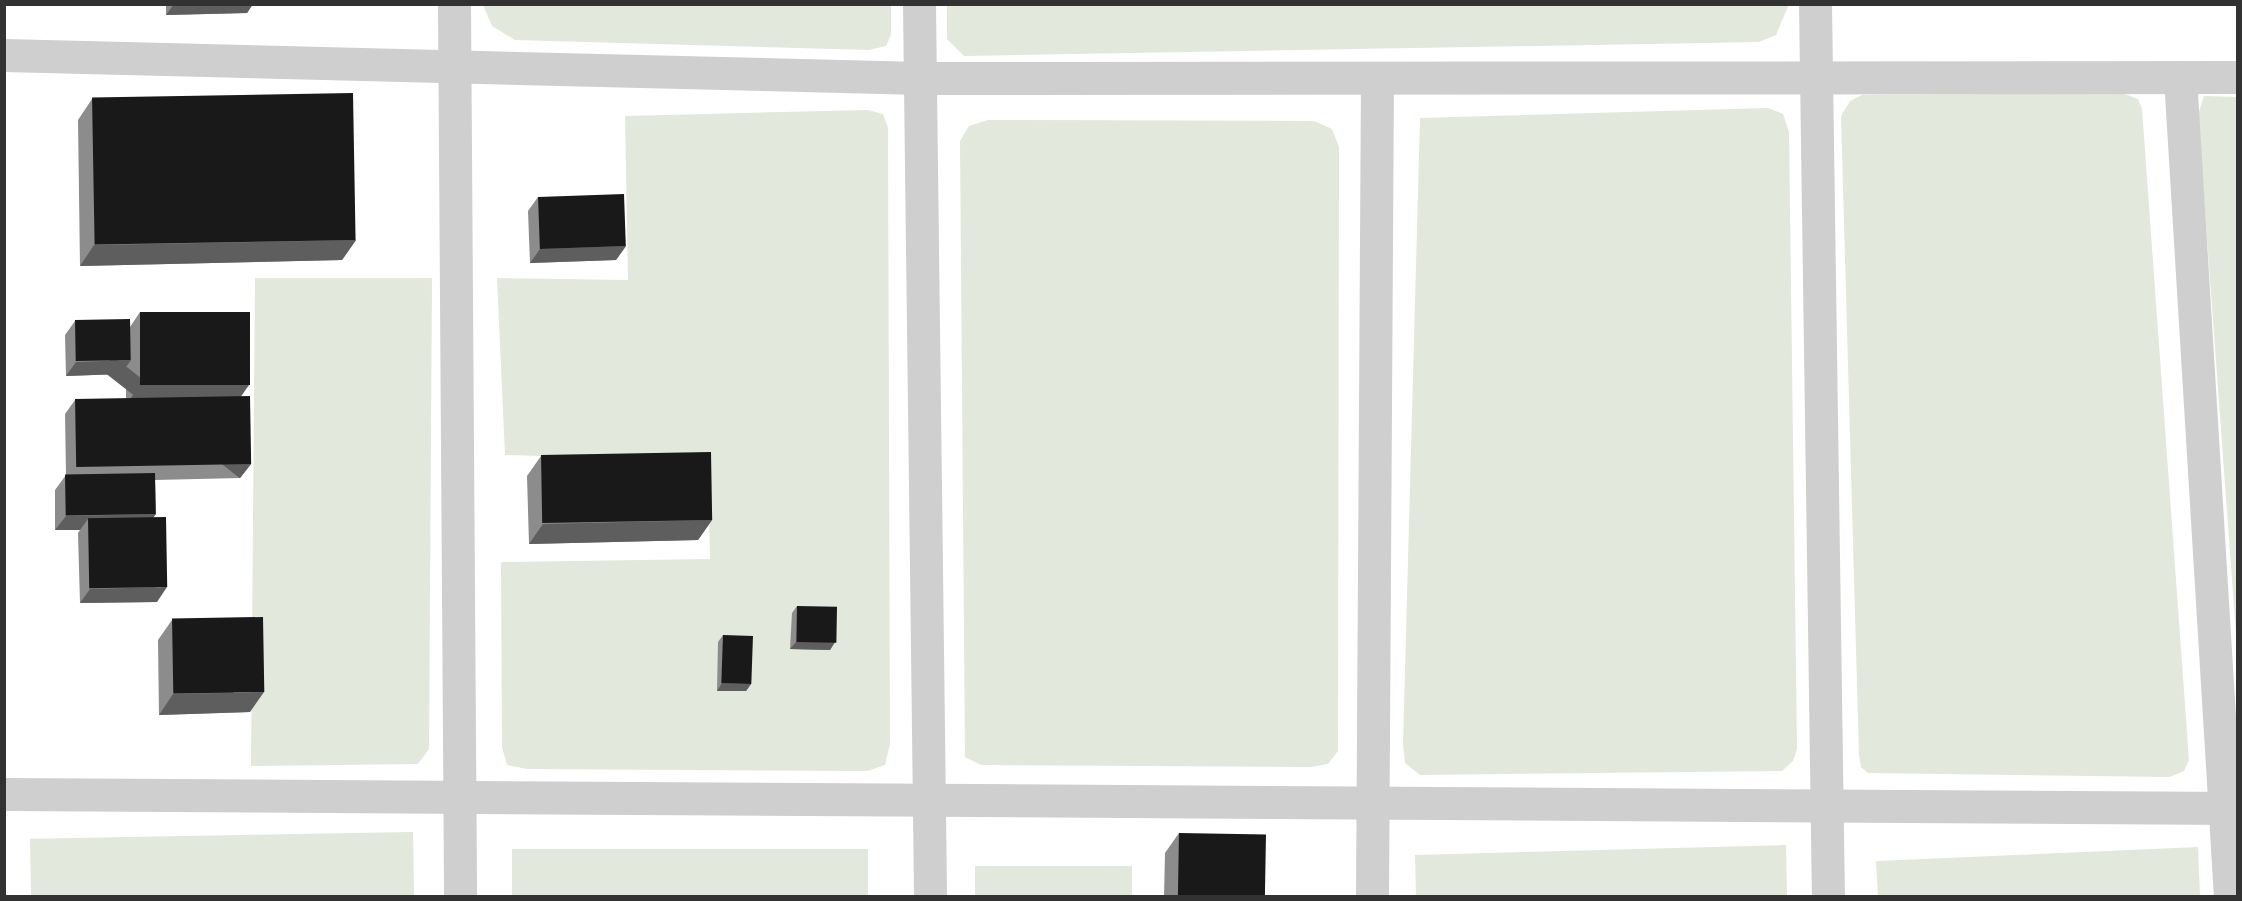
<!DOCTYPE html>
<style>
body{margin:0}
#map{position:relative;width:2242px;height:901px;overflow:hidden;background:#fff;font-family:Ubuntu,sans-serif}
div>[style]{position:absolute}
.green>*{inset:0;background:#e2e8dc;transform-origin:0 0}
.minor>*{height:33px;margin:-16.5px;padding:0 16.5px;transform-origin:16.5px;border-radius:16.5px;background:#cfcfcf}
.wall>*{inset:0;background:#8c8c8c}
.shaded-wall>*{inset:0;background:#5e5e5e;transform-origin:0 0}
.building>*{inset:0;background:#191919;transform-origin:0 0}
span{translate:-50% -50%;white-space:nowrap;text-align:center;line-height:1.15;-webkit-text-stroke:6px #fff;paint-order:stroke}
.frame{position:absolute;inset:0;border:6px solid #323232;pointer-events:none}
</style>
<div id="map">
<div class="green">
<i style="clip-path:polygon(1789px 4px,1776px 35px,1759px 42px,964px 56px,947px 39px,947px 4px)"></i>
<i style="clip-path:polygon(483px 5px,891px 5px,891px 35px,886px 46px,869px 50px,515px 40px,492px 26px)"></i>
<i style="clip-path:polygon(2122px 93px,2138px 99px,2142px 109px,2189px 760px,2184px 771px,2170px 777px,1868px 773px,1861px 767px,1859px 755px,1841px 116px,1850px 101px,1862px 95px)"></i>
<i style="clip-path:polygon(2204px 96px,2237px 97px,2237px 648px,2198px 115px)"></i>
<i style="clip-path:polygon(1768px 108px,1783px 114px,1789px 132px,1797px 749px,1793px 761px,1782px 771px,1420px 775px,1405px 763px,1403px 745px,1420px 118px)"></i>
<i style="clip-path:polygon(868px 110px,883px 114px,888px 128px,890px 744px,885px 765px,867px 771px,527px 769px,507px 765px,502px 747px,501px 562px,710px 559px,708px 461px,505px 455px,497px 278px,628px 280px,625px 116px)"></i>
<i style="clip-path:polygon(988px 120px,1314px 121px,1332px 129px,1339px 147px,1338px 751px,1328px 764px,1311px 767px,981px 765px,965px 757px,960px 141px,969px 126px)"></i>
<i style="clip-path:polygon(255px 278px,432px 278px,429px 749px,418px 764px,251px 766px)"></i>
<i style="left:413px;top:832px;width:64px;height:383px;rotate:89deg"></i>
<i style="clip-path:polygon(1786px 845px,1787px 896px,1416px 896px,1415px 855px)"></i>
<i style="clip-path:polygon(2198px 847px,2200px 896px,1878px 896px,1876px 861px)"></i>
<i style="left:868px;top:849px;width:47px;height:356px;rotate:90deg"></i>
<i style="left:1132px;top:866px;width:30px;height:157px;rotate:90deg"></i>
</div>
<div class="minor">
<i style="left:454px;top:4px;width:892px;rotate:89.61deg"></i>
<i style="left:919px;top:4px;width:892px;rotate:89.29deg"></i>
<i style="left:1815px;top:4px;width:892px;rotate:89.17deg"></i>
<i style="left:4px;top:55px;width:917px;rotate:1.44deg"></i>
<i style="left:921px;top:78px;width:1317px;rotate:-0.04deg"></i>
<i style="left:2180px;top:77px;width:821px;rotate:86.51deg"></i>
<i style="left:4px;top:794px;width:2234px;rotate:0.36deg"></i>
<i style="left:1372px;top:896px;width:818px;rotate:-89.65deg"></i>
</div>
<div class="wall">
<i style="clip-path:polygon(166px 4px,253px 4px,247px 13px,166px 15px)"></i>
<i style="clip-path:polygon(92px 99px,356px 240px,342px 260px,80px 266px,78px 120px)"></i>
<i style="clip-path:polygon(538px 197px,626px 246px,616px 260px,530px 263px,528px 211px)"></i>
<i style="clip-path:polygon(140px 312px,241px 396px,251px 464px,240px 478px,155px 480px,156px 514px,153px 517px,157px 602px,80px 603px,78px 533px,80px 530px,55px 530px,55px 490px,66px 475px,65px 414px,75px 400px,126px 399px,126px 367px,121px 374px,66px 376px,65px 335px,75px 321px,130px 327px)"></i>
<i style="clip-path:polygon(541px 456px,712px 520px,698px 540px,529px 544px,527px 476px)"></i>
<i style="clip-path:polygon(797px 606px,835px 642px,830px 650px,790px 649px,792px 613px)"></i>
<i style="clip-path:polygon(172px 620px,250px 712px,159px 715px,158px 640px)"></i>
<i style="clip-path:polygon(723px 635px,751px 684px,746px 691px,717px 691px,718px 642px)"></i>
<i style="clip-path:polygon(1179px 833px,1264px 897px,1164px 897px,1165px 853px)"></i>
</div>
<div class="shaded-wall">
<i style="clip-path:polygon(174px 4px,253px 4px,247px 13px,166px 15px)"></i>
<i style="clip-path:polygon(356px 240px,342px 260px,80px 266px,94px 245px)"></i>
<i style="clip-path:polygon(626px 246px,616px 260px,530px 263px,540px 249px)"></i>
<i style="clip-path:polygon(131px 360px,121px 374px,66px 376px,76px 362px)"></i>
<i style="clip-path:polygon(140px 385px,249px 385px,235px 405px,126px 405px)"></i>
<i style="left:251px;top:464px;width:18px;height:175px;rotate:128deg"></i>
<i style="clip-path:polygon(156px 514px,146px 528px,88px 519px,80px 530px,55px 530px,66px 516px)"></i>
<i style="clip-path:polygon(712px 520px,698px 540px,529px 544px,543px 524px)"></i>
<i style="clip-path:polygon(167px 587px,157px 602px,80px 603px,90px 589px)"></i>
<i style="clip-path:polygon(796px 642px,835px 642px,830px 650px,790px 649px)"></i>
<i style="clip-path:polygon(722px 683px,751px 684px,746px 691px,717px 691px)"></i>
<i style="clip-path:polygon(264px 692px,250px 712px,159px 715px,173px 694px)"></i>
</div>
<div class="building">
<i style="left:353px;top:93px;width:147px;height:261px;rotate:89deg"></i>
<i style="left:624px;top:194px;width:52px;height:86px;rotate:88deg"></i>
<i style="left:140px;top:312px;width:110px;height:73px"></i>
<i style="left:130px;top:319px;width:41px;height:55px;rotate:89deg"></i>
<i style="left:250px;top:396px;width:68px;height:175px;rotate:89deg"></i>
<i style="left:711px;top:452px;width:68px;height:170px;rotate:89deg"></i>
<i style="left:155px;top:473px;width:41px;height:90px;rotate:89deg"></i>
<i style="left:166px;top:517px;width:70px;height:78px;rotate:89deg"></i>
<i style="left:797px;top:606px;width:40px;height:36px;rotate:1deg"></i>
<i style="left:263px;top:617px;width:75px;height:91px;rotate:89deg"></i>
<i style="left:723px;top:635px;width:30px;height:48px;rotate:2deg"></i>
<i style="left:1179px;top:833px;width:87px;height:64px;rotate:1deg"></i>
</div>
<div class="frame"></div>
</div>
